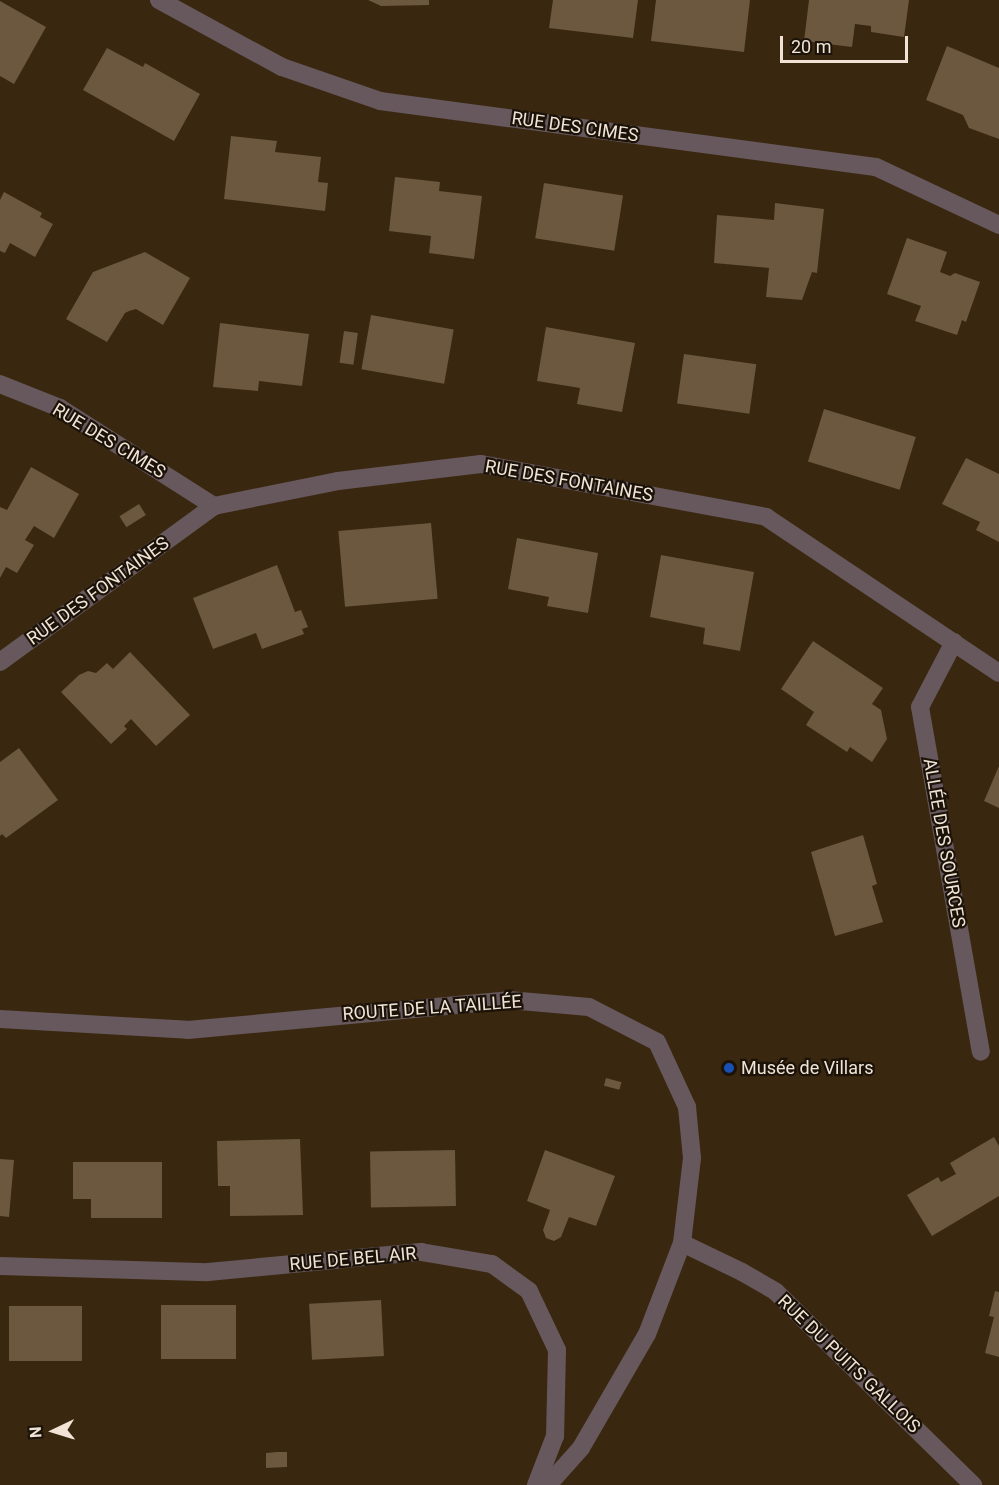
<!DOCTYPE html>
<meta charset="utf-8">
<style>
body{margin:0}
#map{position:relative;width:999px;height:1485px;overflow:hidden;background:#3a2710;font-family:Roboto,sans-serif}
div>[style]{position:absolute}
.building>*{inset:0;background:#6c573f;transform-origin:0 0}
.minor>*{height:18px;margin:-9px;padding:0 9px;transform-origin:9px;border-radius:9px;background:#66585c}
.dots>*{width:16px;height:16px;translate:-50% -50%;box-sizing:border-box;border:3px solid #1b1208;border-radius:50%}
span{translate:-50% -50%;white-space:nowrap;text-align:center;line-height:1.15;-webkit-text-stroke:4.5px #1b1208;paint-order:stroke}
.street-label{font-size:18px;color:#f1e4d6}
.poi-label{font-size:18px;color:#f1e4d6}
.left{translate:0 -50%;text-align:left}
.north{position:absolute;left:24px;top:1401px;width:60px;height:60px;-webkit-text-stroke:4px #1b1208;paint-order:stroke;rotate:266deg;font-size:16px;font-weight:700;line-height:24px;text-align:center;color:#f1e4d6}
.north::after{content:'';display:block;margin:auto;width:21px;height:27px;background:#f1e4d6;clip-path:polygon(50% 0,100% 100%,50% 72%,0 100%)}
.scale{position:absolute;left:780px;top:36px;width:128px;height:27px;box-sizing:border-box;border:3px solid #f1e4d6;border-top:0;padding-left:8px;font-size:18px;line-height:21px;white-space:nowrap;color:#f1e4d6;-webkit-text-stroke:4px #1b1208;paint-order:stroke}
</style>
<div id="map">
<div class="building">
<i style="clip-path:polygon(368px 0,429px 0,429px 5px,381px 6px)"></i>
<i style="clip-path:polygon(553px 0,638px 0,633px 38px,549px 28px)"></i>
<i style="clip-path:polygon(656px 0,750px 0,744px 52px,651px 41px)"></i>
<i style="clip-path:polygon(809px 0,909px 0,904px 37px,871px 32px,871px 26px,855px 24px,852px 47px,804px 41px)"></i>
<i style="clip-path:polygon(0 1px,46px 27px,14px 84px,0 76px)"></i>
<i style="clip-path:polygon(947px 46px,999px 68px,999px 139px,969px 128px,963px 115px,926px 100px)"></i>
<i style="clip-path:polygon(107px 48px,143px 67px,145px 63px,200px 94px,174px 141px,83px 90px)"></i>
<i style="clip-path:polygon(231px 136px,277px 141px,275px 152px,321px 157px,318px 182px,328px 183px,325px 211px,224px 199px)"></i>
<i style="clip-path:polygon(395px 177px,440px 182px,439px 191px,482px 196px,474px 259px,429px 253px,431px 236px,389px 231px)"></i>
<i style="left:544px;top:183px;width:80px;height:56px;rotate:9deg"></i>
<i style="clip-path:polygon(4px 192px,42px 213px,40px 217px,53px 224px,35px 257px,10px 243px,5px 253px,0 251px,0 200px)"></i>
<i style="clip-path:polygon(775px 203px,824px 209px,817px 273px,812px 272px,802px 300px,766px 297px,769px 268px,714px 263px,717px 215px,774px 220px)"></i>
<i style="clip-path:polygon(907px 238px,947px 252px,940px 272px,950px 276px,955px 273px,980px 282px,966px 322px,962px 320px,957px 335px,915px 321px,921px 306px,887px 294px)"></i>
<i style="clip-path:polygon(145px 252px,190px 278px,163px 325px,136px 309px,129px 311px,125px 313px,107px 342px,66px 319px,93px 272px)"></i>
<i style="left:371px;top:315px;width:84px;height:55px;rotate:10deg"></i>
<i style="clip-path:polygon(220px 323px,309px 334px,302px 386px,259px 381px,258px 391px,213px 387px)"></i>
<i style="clip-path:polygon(546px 327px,635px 343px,622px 412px,577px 404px,580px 388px,537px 381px)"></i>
<i style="left:344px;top:331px;width:14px;height:32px;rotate:8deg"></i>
<i style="left:684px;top:354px;width:73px;height:50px;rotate:8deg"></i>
<i style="left:824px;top:409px;width:96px;height:55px;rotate:17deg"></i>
<i style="clip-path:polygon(966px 458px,999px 474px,999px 542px,976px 530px,980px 522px,942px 504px)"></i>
<i style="clip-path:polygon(31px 467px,79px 494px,54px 538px,34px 526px,25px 540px,34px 545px,17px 573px,6px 567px,0 578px,0 507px,7px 510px)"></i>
<i style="left:139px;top:504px;width:13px;height:23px;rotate:58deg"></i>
<i style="left:431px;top:523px;width:76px;height:93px;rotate:85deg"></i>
<i style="clip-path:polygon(517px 538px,598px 553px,588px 613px,547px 606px,549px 597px,508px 589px)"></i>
<i style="clip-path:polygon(661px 555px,754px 572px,740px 651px,703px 644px,705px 628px,650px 617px)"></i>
<i style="clip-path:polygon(277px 565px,295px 612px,301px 610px,308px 627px,302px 629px,304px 634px,262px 649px,256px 633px,213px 649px,193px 598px)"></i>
<i style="clip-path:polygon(813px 641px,883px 688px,872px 704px,881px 710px,887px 739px,872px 762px,850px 747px,847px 752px,806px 725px,814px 712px,781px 689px)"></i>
<i style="clip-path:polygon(130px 652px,190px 715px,156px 746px,131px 719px,124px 726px,127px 729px,111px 744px,61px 692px,79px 675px,88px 671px,96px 673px,107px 663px,113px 669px)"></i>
<i style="clip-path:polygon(19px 748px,58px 800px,6px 838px,2px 834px,0 836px,0 762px)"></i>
<i style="clip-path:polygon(999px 766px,999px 808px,984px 801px)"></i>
<i style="clip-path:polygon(863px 835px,877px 884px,872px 886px,883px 922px,835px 936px,811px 852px)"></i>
<i style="left:606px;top:1078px;width:16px;height:8px;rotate:15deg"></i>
<i style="clip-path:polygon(994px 1137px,999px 1146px,999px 1196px,932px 1236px,907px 1195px,938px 1177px,941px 1182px,956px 1174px,950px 1163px)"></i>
<i style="clip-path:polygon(300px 1139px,303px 1215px,230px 1216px,230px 1186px,218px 1186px,217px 1141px)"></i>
<i style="left:455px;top:1150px;width:56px;height:85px;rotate:89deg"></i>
<i style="clip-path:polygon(545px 1150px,615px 1176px,596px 1226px,569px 1217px,561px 1237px,554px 1241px,546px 1238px,543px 1230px,550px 1210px,527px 1201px)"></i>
<i style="clip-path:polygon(0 1159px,14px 1160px,9px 1217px,0 1216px)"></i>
<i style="clip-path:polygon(73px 1162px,162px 1162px,162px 1218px,91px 1218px,91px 1199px,73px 1199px)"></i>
<i style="clip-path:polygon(995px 1291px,999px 1292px,999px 1357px,985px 1353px,994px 1317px,989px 1316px)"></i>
<i style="left:381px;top:1300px;width:56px;height:72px;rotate:87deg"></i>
<i style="left:236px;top:1305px;width:54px;height:75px;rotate:90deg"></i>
<i style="left:82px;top:1306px;width:55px;height:73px;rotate:90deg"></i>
<i style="clip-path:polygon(277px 1452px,287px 1452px,287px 1467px,266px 1468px,266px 1453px)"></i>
</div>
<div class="minor">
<i style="left:159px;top:0;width:140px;rotate:28.6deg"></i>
<i style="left:282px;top:67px;width:104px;rotate:19.1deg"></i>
<i style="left:380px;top:101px;width:500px;rotate:7.58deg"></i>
<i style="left:876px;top:167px;width:136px;rotate:25.2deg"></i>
<i style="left:0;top:384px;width:65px;rotate:21.8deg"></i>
<i style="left:60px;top:408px;width:183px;rotate:32.5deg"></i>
<i style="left:954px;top:642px;width:73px;rotate:117.6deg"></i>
<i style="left:920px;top:707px;width:350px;rotate:80deg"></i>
<i style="left:0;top:662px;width:265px;rotate:-36.1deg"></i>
<i style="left:214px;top:506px;width:126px;rotate:-11.4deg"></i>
<i style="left:338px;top:481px;width:144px;rotate:-6.8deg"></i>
<i style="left:481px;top:464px;width:290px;rotate:10.5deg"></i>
<i style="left:766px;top:517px;width:280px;rotate:33.8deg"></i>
<i style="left:0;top:1019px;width:188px;rotate:3.3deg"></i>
<i style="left:188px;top:1030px;width:322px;rotate:-5.3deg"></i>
<i style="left:509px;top:1000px;width:80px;rotate:5deg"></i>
<i style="left:589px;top:1007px;width:76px;rotate:27.2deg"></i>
<i style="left:657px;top:1042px;width:72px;rotate:65.2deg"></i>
<i style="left:687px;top:1107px;width:51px;rotate:84.4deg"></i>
<i style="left:692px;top:1158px;width:86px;rotate:96.7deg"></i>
<i style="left:682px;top:1243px;width:97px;rotate:111deg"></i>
<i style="left:647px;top:1334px;width:132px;rotate:120.1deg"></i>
<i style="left:581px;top:1448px;width:50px;rotate:131.7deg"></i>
<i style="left:682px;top:1243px;width:67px;rotate:25.8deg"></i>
<i style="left:742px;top:1272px;width:39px;rotate:30deg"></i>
<i style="left:776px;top:1292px;width:276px;rotate:44.4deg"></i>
<i style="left:0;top:1266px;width:208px;rotate:1.7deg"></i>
<i style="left:208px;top:1272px;width:214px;rotate:-5.4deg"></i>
<i style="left:421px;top:1252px;width:72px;rotate:9.6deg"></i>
<i style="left:492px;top:1264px;width:46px;rotate:36.1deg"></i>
<i style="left:529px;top:1291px;width:65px;rotate:64.6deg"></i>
<i style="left:557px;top:1350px;width:86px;rotate:91.3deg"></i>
<i style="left:555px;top:1436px;width:53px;rotate:111.2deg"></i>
</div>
<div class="dots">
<i style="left:729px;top:1068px;background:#1a4fb4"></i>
</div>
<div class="street-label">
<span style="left:575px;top:127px;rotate:8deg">RUE DES CIMES</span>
<span style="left:109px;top:441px;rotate:31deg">RUE DES CIMES</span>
<span style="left:569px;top:481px;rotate:10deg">RUE DES FONTAINES</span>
<span style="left:98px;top:591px;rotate:-36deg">RUE DES FONTAINES</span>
<span style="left:944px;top:843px;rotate:80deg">ALLÉE DES SOURCES</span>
<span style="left:432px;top:1008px;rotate:-4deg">ROUTE DE LA TAILLÉE</span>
<span style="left:353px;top:1259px;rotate:-5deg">RUE DE BEL AIR</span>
<span style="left:849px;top:1364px;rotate:44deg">RUE DU PUITS GALLOIS</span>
</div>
<div class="poi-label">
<span class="left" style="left:741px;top:1068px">Musée de Villars</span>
</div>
<div class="north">N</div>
<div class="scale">20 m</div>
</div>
